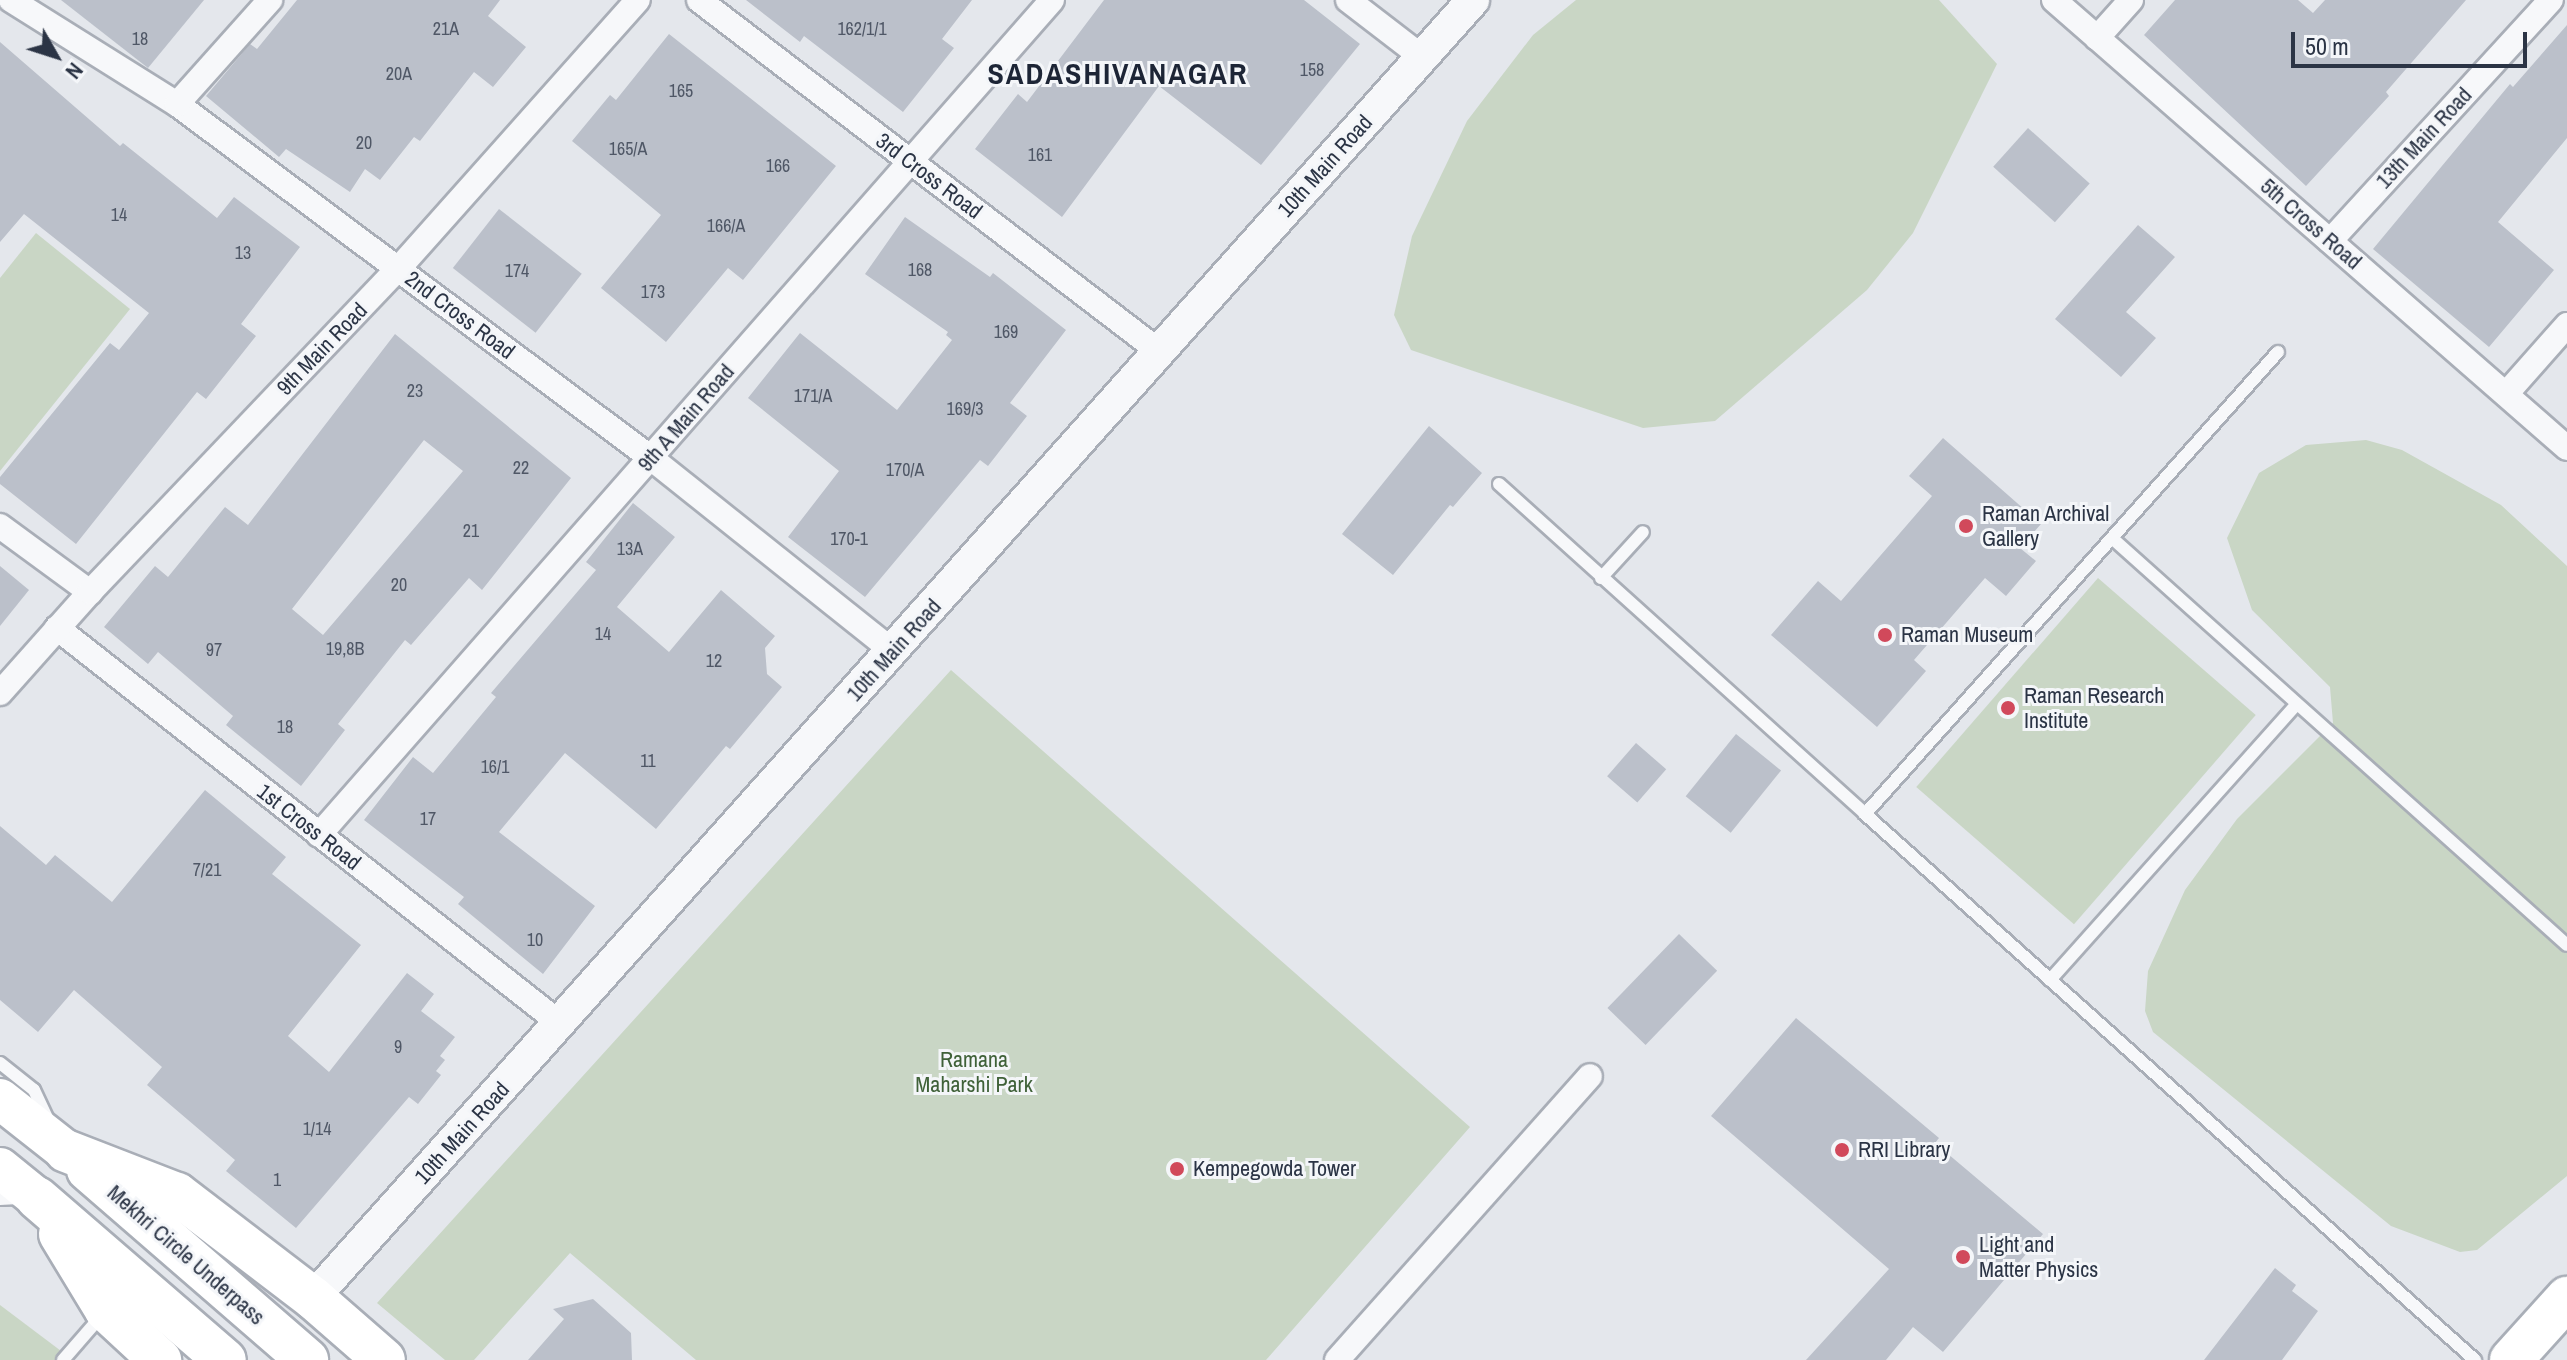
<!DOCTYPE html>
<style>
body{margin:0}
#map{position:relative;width:2567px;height:1360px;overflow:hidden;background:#e4e7ec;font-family:"Archivo Narrow",sans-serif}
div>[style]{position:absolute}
.green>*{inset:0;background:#c9d6c5;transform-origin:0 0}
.building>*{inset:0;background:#bbc0ca;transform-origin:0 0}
.roads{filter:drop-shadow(2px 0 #a9aeb7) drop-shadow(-2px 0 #a9aeb7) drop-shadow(0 2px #a9aeb7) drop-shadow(0 -2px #a9aeb7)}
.service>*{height:12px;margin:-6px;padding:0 6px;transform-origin:6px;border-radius:6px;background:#f7f8fa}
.minor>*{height:24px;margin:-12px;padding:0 12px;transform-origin:12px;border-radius:12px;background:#f7f8fa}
.tertiary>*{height:32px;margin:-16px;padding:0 16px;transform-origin:16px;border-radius:16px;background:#f7f8fa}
.primary>*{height:40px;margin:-20px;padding:0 20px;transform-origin:20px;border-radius:20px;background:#fff}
.trunk>*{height:42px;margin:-21px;padding:0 21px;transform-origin:21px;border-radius:21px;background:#fff}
.dots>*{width:22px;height:22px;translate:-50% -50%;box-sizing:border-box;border:4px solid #f4f6f9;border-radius:50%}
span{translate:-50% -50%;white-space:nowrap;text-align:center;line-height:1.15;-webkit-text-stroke:6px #f4f6f9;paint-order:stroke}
.number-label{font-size:18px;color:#4f5766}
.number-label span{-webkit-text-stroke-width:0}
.street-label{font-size:22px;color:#2b3445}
.poi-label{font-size:22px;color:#2b3445}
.left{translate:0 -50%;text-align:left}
.park-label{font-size:22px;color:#3f6138}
.district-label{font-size:30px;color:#1d2536;font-weight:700;letter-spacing:2px}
.north{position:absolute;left:16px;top:16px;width:80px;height:80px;-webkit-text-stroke:6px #f4f6f9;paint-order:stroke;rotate:129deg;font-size:22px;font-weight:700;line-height:32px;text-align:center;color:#2b3445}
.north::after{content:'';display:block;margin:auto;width:28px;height:36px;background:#2b3445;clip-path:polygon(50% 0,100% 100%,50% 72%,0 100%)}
.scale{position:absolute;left:2291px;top:32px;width:236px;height:36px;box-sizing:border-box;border:4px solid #2b3445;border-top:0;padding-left:10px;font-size:24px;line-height:28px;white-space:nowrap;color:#2b3445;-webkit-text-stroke:6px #f4f6f9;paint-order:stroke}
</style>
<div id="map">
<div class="green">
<i style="clip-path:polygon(1576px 0,1939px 0,1997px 64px,1913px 233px,1867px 290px,1715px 421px,1643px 428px,1411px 350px,1394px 315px,1412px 236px,1467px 121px,1533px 35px)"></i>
<i style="clip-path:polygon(36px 233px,130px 309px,0 471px,0 278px)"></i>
<i style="clip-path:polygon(2366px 440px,2402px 450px,2501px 505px,2567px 566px,2567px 1176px,2477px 1250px,2460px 1252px,2391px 1226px,2153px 1032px,2145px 1011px,2148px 971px,2185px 890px,2237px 819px,2333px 723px,2330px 687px,2252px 610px,2227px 538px,2259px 473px,2306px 445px)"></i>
<i style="left:2098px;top:578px;width:209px;height:277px;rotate:41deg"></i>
<i style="clip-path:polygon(951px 670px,1470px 1127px,1266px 1360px,696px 1360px,570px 1253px,474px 1360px,445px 1360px,377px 1303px)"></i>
<i style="clip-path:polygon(0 1305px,73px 1360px,0 1360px)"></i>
</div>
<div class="building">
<i style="clip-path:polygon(61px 0,204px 0,148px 68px)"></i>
<i style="clip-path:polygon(297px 0,500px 0,488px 16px,526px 47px,493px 87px,474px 72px,420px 141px,414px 137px,380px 180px,365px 169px,350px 192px,286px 149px,279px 157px,206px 96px,250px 44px,257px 49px)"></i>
<i style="clip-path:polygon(746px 0,972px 0,942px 39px,954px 48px,903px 112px,804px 36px,800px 42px)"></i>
<i style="clip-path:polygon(1104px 0,1304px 0,1360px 44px,1261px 165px,1159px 86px,1062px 217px,975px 149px,1018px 94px,1027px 102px)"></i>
<i style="clip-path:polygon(2175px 0,2298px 0,2313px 13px,2325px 0,2466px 0,2386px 92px,2389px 96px,2306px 186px,2144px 35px)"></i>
<i style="clip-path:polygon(2567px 25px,2567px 138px,2498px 222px,2554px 270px,2489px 347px,2373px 249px,2510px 84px,2513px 87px)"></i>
<i style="clip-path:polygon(669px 34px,836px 166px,743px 280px,728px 268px,666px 342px,601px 288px,661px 215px,572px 141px,610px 95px,616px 100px)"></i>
<i style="clip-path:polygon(0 42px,120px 146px,123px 143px,217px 218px,234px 197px,300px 247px,241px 324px,256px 336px,206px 399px,197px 392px,76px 544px,0 484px,0 477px,110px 343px,119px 350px,149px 313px,24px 214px,0 242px)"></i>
<i style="left:2028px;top:128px;width:83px;height:52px;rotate:42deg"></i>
<i style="left:499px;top:209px;width:105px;height:75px;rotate:38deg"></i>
<i style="clip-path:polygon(905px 217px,990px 277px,993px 273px,1066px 330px,1010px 403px,1027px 416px,988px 466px,980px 460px,865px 597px,788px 537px,839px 471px,748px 398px,800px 333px,897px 410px,952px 340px,946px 335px,948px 332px,865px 274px)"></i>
<i style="clip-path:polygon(2138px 225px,2175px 257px,2126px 312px,2156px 338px,2121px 377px,2055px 319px)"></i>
<i style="clip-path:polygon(evenodd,395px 334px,571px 478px,482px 590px,469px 578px,411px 645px,405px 640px,338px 724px,345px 730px,301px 786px,226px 725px,233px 716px,158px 652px,148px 664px,104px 627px,155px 566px,168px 577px,225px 507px,248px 525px,395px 334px,424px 440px,463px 471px,323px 635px,292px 609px,424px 440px)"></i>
<i style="clip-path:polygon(1429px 426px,1482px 473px,1453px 507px,1450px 505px,1393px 575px,1342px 534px)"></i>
<i style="clip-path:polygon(1943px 438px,2041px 524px,2020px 548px,2036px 561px,2006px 596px,1985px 578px,1914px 660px,1926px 671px,1877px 727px,1771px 635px,1818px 581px,1841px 601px,1900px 533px,1932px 496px,1909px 476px)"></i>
<i style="clip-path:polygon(633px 503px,675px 537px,617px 607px,669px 652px,721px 590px,775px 636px,765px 648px,767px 674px,782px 687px,730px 749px,726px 746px,656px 829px,565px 753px,499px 832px,595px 906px,543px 974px,458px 904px,464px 897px,364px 820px,413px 757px,433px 773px,496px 697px,491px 693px,596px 570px,586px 562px)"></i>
<i style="clip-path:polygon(0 566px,29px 590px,0 626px)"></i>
<i style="left:1736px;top:734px;width:58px;height:80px;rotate:39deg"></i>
<i style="left:1636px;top:743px;width:40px;height:44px;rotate:41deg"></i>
<i style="clip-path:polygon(205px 790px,286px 857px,272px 874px,361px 945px,288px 1036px,329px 1072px,407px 973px,434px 994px,421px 1011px,455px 1037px,440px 1056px,445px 1060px,436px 1071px,441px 1075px,418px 1104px,409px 1097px,296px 1228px,226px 1171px,235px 1160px,147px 1085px,162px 1067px,74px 990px,38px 1032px,0 1000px,0 826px,46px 865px,55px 855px,112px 902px)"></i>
<i style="left:1679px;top:934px;width:53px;height:103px;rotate:44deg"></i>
<i style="clip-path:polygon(1796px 1018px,1939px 1138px,1935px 1143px,2043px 1234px,1943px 1352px,1913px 1327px,1886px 1360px,1806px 1360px,1889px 1269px,1711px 1116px)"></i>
<i style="clip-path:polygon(2275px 1268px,2296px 1285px,2292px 1291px,2318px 1311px,2282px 1360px,2204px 1360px)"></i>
<i style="clip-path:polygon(593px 1299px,631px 1333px,632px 1360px,528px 1360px,564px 1319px,553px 1309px)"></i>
</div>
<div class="roads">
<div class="service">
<i style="left:2278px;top:352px;width:620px;rotate:131.79deg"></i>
<i style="left:1865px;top:814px;width:819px;rotate:41.83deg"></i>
<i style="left:1499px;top:484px;width:493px;rotate:42deg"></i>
<i style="left:2112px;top:538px;width:610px;rotate:41.81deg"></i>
<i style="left:1601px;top:578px;width:62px;rotate:-47.6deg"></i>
<i style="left:2050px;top:980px;width:370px;rotate:-48.2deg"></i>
<i style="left:0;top:1063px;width:43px;rotate:38.5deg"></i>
<i style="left:34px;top:1090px;width:33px;rotate:65deg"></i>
<i style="left:0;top:1199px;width:22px;rotate:-3deg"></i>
<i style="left:63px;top:1360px;width:61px;rotate:-49deg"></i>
</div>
<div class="minor">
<i style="left:11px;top:0;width:196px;rotate:32.1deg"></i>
<i style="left:177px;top:104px;width:592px;rotate:36.75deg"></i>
<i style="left:651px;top:458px;width:310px;rotate:38.6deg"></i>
<i style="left:699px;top:0;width:580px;rotate:37.36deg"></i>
<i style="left:1348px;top:0;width:93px;rotate:37.6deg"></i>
<i style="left:2054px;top:0;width:681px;rotate:41.13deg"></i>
<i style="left:2097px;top:38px;width:51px;rotate:-48.2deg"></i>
<i style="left:177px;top:104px;width:140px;rotate:-48.2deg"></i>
<i style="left:2330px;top:241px;width:327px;rotate:-47.5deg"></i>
<i style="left:2506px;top:394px;width:92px;rotate:-48.5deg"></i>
<i style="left:0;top:526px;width:112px;rotate:36.3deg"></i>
<i style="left:57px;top:628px;width:641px;rotate:38.16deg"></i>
<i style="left:0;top:693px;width:135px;rotate:-48.3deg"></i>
<i style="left:90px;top:592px;width:448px;rotate:-46.4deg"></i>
<i style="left:399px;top:268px;width:359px;rotate:-48.3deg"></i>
<i style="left:319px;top:835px;width:1111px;rotate:-48.72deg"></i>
<i style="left:1337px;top:1360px;width:380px;rotate:-48.3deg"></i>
</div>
<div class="tertiary">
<i style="left:313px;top:1298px;width:1741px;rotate:-48.21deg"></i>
</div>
<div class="primary">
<i style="left:0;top:1099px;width:84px;rotate:38.2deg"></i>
<i style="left:0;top:1168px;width:48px;rotate:39deg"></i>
</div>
<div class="trunk">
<i style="left:66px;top:1151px;width:119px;rotate:21.2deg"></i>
<i style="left:177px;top:1194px;width:171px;rotate:37.4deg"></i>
<i style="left:313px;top:1298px;width:94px;rotate:41.1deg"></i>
<i style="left:88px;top:1170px;width:290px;rotate:40.9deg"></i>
<i style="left:37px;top:1198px;width:248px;rotate:40.8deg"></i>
<i style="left:60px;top:1234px;width:89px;rotate:58.8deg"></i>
<i style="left:106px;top:1310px;width:74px;rotate:42.8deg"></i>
<i style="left:2511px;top:1360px;width:84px;rotate:-47.9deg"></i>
</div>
</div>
<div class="dots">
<i style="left:1966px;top:526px;background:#d1495b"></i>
<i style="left:1885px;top:635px;background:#d1495b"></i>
<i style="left:2008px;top:708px;background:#d1495b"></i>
<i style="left:1842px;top:1150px;background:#d1495b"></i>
<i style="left:1177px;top:1169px;background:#d1495b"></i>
<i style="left:1963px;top:1257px;background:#d1495b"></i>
</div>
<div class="number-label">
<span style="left:446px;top:29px">21A</span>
<span style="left:862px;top:29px">162/1/1</span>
<span style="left:140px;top:39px">18</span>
<span style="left:1312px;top:70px">158</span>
<span style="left:399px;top:74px">20A</span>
<span style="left:681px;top:91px">165</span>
<span style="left:364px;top:143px">20</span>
<span style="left:628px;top:149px">165/A</span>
<span style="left:1040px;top:155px">161</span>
<span style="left:778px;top:166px">166</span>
<span style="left:119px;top:215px">14</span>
<span style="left:726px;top:226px">166/A</span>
<span style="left:243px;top:253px">13</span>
<span style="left:920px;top:270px">168</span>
<span style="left:517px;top:271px">174</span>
<span style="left:653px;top:292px">173</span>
<span style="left:1006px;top:332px">169</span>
<span style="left:415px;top:391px">23</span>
<span style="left:813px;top:396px">171/A</span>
<span style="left:965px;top:409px">169/3</span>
<span style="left:521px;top:468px">22</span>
<span style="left:905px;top:470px">170/A</span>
<span style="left:471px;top:531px">21</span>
<span style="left:849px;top:539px">170-1</span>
<span style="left:630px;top:549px">13A</span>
<span style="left:399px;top:585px">20</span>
<span style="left:603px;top:634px">14</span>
<span style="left:345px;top:649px">19,8B</span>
<span style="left:214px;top:650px">97</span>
<span style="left:714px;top:661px">12</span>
<span style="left:285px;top:727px">18</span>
<span style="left:648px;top:761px">11</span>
<span style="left:495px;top:767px">16/1</span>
<span style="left:428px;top:819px">17</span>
<span style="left:207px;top:870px">7/21</span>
<span style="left:535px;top:940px">10</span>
<span style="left:398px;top:1047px">9</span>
<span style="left:317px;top:1129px">1/14</span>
<span style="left:277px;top:1180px">1</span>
</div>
<div class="street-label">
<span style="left:2424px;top:138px;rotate:-47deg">13th Main Road</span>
<span style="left:1325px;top:166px;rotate:-48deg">10th Main Road</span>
<span style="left:929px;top:176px;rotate:37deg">3rd Cross Road</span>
<span style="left:2311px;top:224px;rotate:41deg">5th Cross Road</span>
<span style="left:460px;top:315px;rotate:37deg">2nd Cross Road</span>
<span style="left:322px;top:349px;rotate:-46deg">9th Main Road</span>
<span style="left:686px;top:418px;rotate:-49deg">9th A Main Road</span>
<span style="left:894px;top:650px;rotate:-48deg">10th Main Road</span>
<span style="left:309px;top:827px;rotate:38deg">1st Cross Road</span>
<span style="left:462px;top:1133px;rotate:-48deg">10th Main Road</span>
<span style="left:186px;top:1255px;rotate:41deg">Mekhri Circle Underpass</span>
</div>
<div class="poi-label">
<span class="left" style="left:1982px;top:526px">Raman Archival<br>Gallery</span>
<span class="left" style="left:1901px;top:635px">Raman Museum</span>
<span class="left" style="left:2024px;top:708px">Raman Research<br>Institute</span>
<span class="left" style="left:1858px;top:1150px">RRI Library</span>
<span class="left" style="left:1193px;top:1169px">Kempegowda Tower</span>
<span class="left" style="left:1979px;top:1257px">Light and<br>Matter Physics</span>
</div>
<div class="park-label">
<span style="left:974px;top:1072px">Ramana<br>Maharshi Park</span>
</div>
<div class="district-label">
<span style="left:1118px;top:73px">SADASHIVANAGAR</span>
</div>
<div class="north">N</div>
<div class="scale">50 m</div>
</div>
